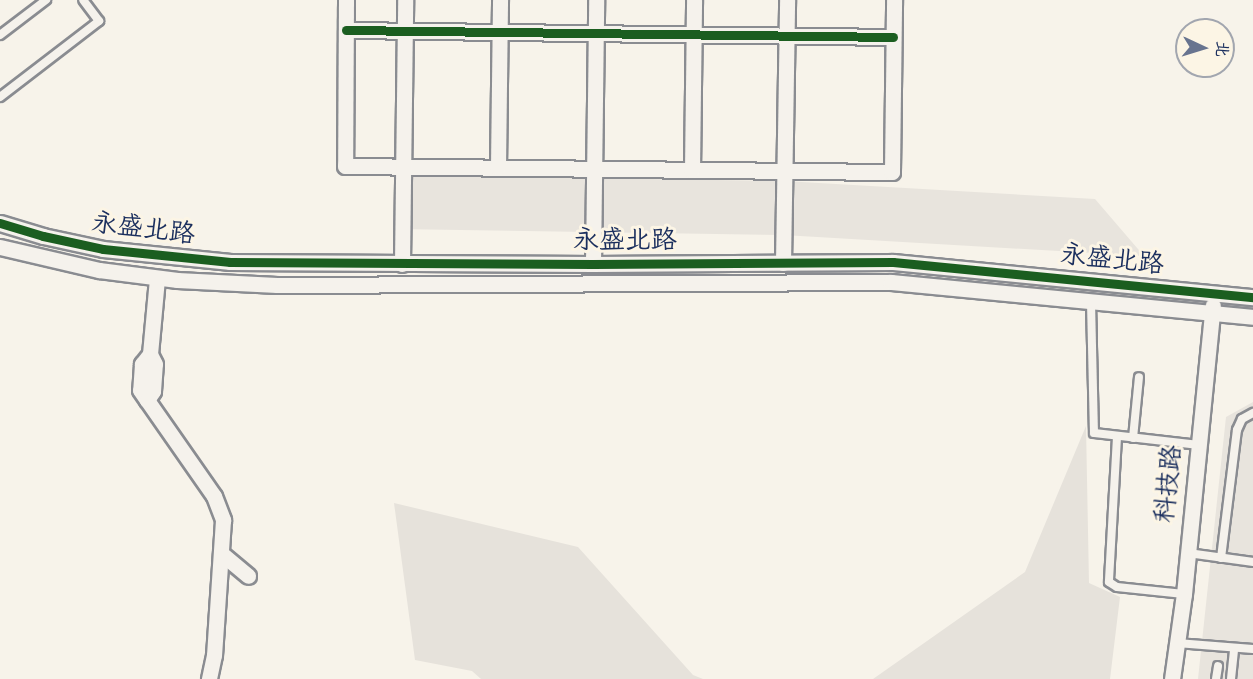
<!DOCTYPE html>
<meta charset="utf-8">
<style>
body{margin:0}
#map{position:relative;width:1253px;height:679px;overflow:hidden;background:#f7f3ea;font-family:"Indie Flower","LXGW WenKai TC",sans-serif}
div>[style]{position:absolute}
.built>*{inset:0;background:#e8e4dd}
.green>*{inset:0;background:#e6e2db}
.roads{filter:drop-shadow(2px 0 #8a8c91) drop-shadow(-2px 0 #8a8c91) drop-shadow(0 2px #8a8c91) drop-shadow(0 -2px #8a8c91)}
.lane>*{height:8px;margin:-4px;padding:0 4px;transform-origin:4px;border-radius:4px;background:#f5f2ec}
.street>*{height:15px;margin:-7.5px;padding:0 7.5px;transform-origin:7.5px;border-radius:7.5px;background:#f5f2ec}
.cycleway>*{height:9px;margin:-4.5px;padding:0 4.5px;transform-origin:4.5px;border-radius:4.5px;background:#1b5e20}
span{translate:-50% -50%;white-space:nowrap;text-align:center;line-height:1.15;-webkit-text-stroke:6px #fcf5e5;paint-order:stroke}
.street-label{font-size:26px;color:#1b2f5e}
.north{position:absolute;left:1175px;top:18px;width:60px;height:60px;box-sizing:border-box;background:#fcf5e5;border:2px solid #a2a6af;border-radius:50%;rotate:94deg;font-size:16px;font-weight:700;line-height:24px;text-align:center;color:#1b2f5e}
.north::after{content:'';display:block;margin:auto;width:21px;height:27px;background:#68748f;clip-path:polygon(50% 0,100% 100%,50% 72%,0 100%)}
</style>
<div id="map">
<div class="built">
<i style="clip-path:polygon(396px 175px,784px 181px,1095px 199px,1144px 256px,783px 235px,395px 229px)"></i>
<i style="clip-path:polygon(1253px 402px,1253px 679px,1198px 679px,1226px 417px)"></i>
</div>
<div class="green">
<i style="clip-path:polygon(1086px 426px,1089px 583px,1120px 597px,1110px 679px,873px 679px,1025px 572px)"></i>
<i style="clip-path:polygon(394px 503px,578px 547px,693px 675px,703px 679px,481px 679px,472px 671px,415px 660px)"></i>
</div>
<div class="roads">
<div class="lane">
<i style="left:0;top:35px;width:58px;rotate:-37.3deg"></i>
<i style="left:0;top:97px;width:125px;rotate:-37.5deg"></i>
<i style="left:99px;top:21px;width:26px;rotate:-127deg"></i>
<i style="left:1091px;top:302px;width:131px;rotate:88.7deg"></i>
<i style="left:1094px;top:433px;width:106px;rotate:6.5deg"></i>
<i style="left:1117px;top:437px;width:145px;rotate:93.2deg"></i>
<i style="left:1109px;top:582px;width:9px;rotate:32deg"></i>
<i style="left:1117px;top:587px;width:67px;rotate:6deg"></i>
<i style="left:1133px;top:438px;width:61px;rotate:-84.4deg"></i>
<i style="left:1188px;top:553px;width:66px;rotate:7.9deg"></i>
<i style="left:1221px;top:558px;width:129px;rotate:-82.9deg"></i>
<i style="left:1237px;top:430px;width:12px;rotate:-66deg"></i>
<i style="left:1242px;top:419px;width:13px;rotate:-29deg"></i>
<i style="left:1177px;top:643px;width:76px;rotate:4.5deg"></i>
<i style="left:1216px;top:679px;width:13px;rotate:-81deg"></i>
<i style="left:1231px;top:679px;width:31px;rotate:-84deg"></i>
</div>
<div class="street">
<i style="left:346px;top:0;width:166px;rotate:90.3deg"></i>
<i style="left:345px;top:166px;width:547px;rotate:0.63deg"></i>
<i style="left:892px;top:172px;width:172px;rotate:-89.3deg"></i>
<i style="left:346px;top:30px;width:547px;rotate:0.73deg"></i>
<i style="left:498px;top:167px;width:167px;rotate:-89.3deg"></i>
<i style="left:692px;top:170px;width:170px;rotate:-89.3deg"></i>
<i style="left:0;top:223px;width:45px;rotate:16.8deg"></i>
<i style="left:43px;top:236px;width:61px;rotate:12.2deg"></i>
<i style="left:103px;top:249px;width:128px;rotate:5.8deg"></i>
<i style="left:230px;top:262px;width:363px;rotate:0.3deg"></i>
<i style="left:593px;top:264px;width:300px;rotate:-0.4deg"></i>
<i style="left:893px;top:262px;width:362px;rotate:5.6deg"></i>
<i style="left:0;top:247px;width:102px;rotate:13.1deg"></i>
<i style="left:99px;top:270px;width:79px;rotate:7.3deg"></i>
<i style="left:177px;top:280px;width:100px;rotate:2.9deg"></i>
<i style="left:277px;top:285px;width:614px;rotate:-0.28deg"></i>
<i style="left:891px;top:282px;width:364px;rotate:5.5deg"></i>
<i style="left:783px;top:263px;width:263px;rotate:-89.1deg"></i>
<i style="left:402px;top:264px;width:264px;rotate:-89.3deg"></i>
<i style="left:593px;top:264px;width:264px;rotate:-89.3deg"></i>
<i style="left:150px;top:354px;width:76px;rotate:-84.7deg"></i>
<i style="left:147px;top:400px;width:11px;rotate:-56deg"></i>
<i style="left:153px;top:391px;width:27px;rotate:-86deg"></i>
<i style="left:155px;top:364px;width:11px;rotate:-117deg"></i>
<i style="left:150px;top:354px;width:13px;rotate:129deg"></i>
<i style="left:142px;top:364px;width:26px;rotate:94deg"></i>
<i style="left:140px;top:390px;width:12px;rotate:55deg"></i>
<i style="left:147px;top:400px;width:117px;rotate:55.1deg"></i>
<i style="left:214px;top:496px;width:26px;rotate:69deg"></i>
<i style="left:223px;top:520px;width:135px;rotate:93.8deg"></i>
<i style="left:214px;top:655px;width:25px;rotate:102deg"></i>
<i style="left:222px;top:554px;width:34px;rotate:40deg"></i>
<i style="left:1172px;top:679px;width:86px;rotate:-82deg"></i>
<i style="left:1184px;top:594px;width:290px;rotate:-84.3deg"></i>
</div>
</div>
<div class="cycleway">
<i style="left:346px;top:30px;width:547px;rotate:0.73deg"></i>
<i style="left:0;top:223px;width:45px;rotate:16.8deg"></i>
<i style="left:43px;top:236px;width:61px;rotate:12.2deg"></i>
<i style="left:103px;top:249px;width:128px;rotate:5.8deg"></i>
<i style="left:230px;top:262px;width:363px;rotate:0.3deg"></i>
<i style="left:593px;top:264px;width:300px;rotate:-0.4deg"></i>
<i style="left:893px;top:262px;width:362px;rotate:5.6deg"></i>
</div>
<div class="street-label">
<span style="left:143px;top:231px;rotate:7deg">永盛北路</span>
<span style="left:625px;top:243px">永盛北路</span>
<span style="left:1112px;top:262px;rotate:6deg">永盛北路</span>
<span style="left:1171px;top:484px;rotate:-84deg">科技路</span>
</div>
<div class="north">北</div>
</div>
